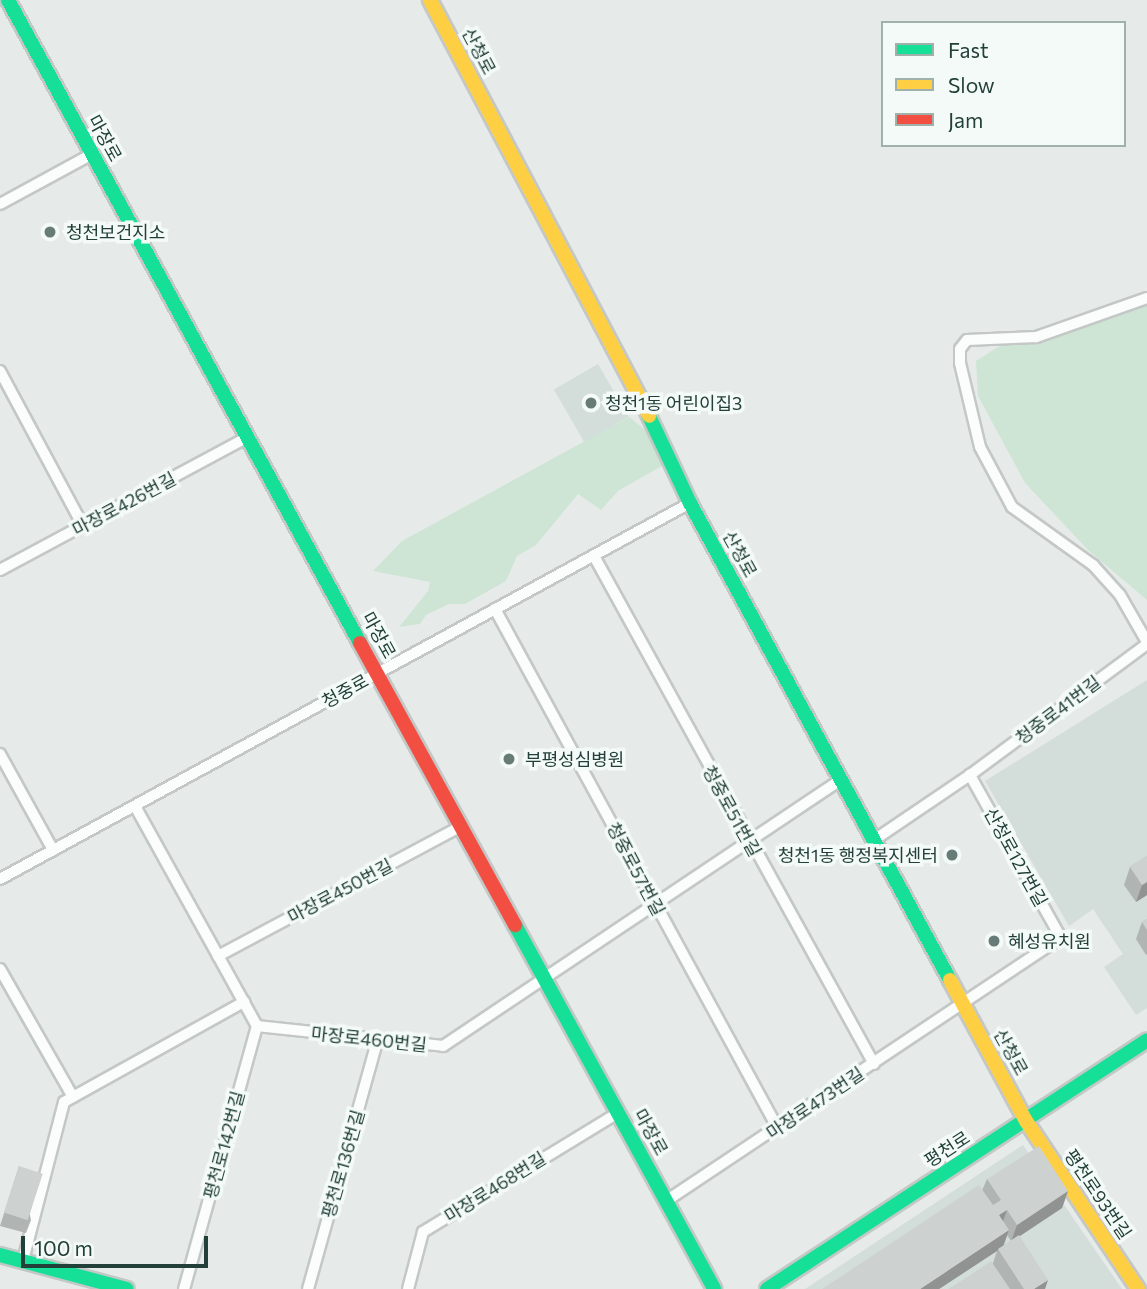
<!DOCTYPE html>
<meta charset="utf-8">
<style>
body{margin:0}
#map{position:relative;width:1147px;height:1289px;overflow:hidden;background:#e6ebe9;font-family:Commissioner,"Noto Sans KR",sans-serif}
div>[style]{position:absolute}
.built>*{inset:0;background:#d3ddd9;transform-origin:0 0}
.green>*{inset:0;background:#cee5d6}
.roads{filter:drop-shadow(2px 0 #c3c8c6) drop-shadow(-2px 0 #c3c8c6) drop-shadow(0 2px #c3c8c6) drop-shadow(0 -2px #c3c8c6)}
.street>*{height:10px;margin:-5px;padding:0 5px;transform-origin:5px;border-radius:5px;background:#fbfcfc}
.fast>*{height:14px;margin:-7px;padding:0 7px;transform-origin:7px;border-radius:7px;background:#16e098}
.slow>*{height:14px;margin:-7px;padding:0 7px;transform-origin:7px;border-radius:7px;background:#ffcf43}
.jam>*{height:14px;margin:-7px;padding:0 7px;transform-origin:7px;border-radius:7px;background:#f24e42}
.wall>*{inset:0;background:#b0b5b3}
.shaded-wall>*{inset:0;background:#909392}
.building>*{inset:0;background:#cdd2d0;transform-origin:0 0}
.dots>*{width:19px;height:19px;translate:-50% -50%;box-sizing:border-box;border:4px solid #f4faf7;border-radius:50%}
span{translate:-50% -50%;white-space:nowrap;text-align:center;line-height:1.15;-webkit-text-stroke:7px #f4faf7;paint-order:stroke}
.street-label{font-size:18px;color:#224039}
.poi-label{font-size:18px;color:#224039}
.left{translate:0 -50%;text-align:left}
.right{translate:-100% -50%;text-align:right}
.legend{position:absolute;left:881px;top:21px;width:245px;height:126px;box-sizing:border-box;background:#f4faf7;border:2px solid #a0b0ab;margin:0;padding:9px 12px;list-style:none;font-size:21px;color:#224039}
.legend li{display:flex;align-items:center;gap:14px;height:35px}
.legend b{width:35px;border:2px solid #a0b0ab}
.scale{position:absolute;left:21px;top:1236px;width:187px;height:32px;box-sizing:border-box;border:4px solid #224039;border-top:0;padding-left:9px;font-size:21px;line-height:24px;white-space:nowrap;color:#224039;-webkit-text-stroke:5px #f4faf7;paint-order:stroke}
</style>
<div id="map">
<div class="built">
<i style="left:598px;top:364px;width:61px;height:51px;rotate:60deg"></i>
<i style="clip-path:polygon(1147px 680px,1147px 1008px,1136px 1015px,1104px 967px,1123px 954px,1093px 909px,1069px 926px,985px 781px)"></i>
<i style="clip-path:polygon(1023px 1145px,1122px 1289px,805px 1289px)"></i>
</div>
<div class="green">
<i style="clip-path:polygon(1147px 305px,1147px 600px,1089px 551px,1025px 483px,978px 396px,976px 361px,998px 347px)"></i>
<i style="clip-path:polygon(629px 417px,660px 442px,669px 462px,618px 491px,601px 510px,578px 494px,536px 545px,517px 556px,506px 581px,465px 604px,449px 604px,426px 615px,420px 624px,399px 627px,428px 591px,430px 582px,373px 571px,402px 541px)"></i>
</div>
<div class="roads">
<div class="street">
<i style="left:0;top:204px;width:105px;rotate:-28.5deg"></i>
<i style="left:1147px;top:298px;width:118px;rotate:160.6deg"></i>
<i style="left:1036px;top:337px;width:69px;rotate:177.5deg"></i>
<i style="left:967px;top:340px;width:11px;rotate:128deg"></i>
<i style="left:960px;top:349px;width:14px;rotate:90deg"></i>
<i style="left:960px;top:363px;width:86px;rotate:76.6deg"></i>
<i style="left:980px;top:447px;width:68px;rotate:61.9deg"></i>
<i style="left:1012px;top:507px;width:100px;rotate:35.6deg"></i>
<i style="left:1093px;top:565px;width:40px;rotate:48deg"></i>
<i style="left:1120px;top:595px;width:54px;rotate:60.1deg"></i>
<i style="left:0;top:371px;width:176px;rotate:61.8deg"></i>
<i style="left:594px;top:556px;width:580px;rotate:61.14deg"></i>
<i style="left:0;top:570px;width:281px;rotate:-28.2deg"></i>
<i style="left:495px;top:609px;width:592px;rotate:61.44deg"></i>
<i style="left:0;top:754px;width:110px;rotate:61.1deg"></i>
<i style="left:135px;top:806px;width:252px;rotate:61deg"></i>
<i style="left:257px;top:1026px;width:273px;rotate:105.5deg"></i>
<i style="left:874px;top:840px;width:116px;rotate:-34.1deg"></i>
<i style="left:970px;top:775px;width:220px;rotate:-36.5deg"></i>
<i style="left:0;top:879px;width:786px;rotate:-28.59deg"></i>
<i style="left:218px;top:956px;width:276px;rotate:-28.1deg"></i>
<i style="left:0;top:969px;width:147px;rotate:60.3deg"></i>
<i style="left:73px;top:1097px;width:10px;rotate:151deg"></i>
<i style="left:64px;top:1102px;width:164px;rotate:104.5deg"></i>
<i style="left:257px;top:1026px;width:187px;rotate:6.1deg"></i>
<i style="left:443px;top:1046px;width:479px;rotate:-33.8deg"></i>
<i style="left:73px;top:1097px;width:196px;rotate:-29.1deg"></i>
<i style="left:666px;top:1201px;width:475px;rotate:-33.7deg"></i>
<i style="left:1061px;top:938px;width:187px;rotate:-119.2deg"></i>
<i style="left:308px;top:1289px;width:260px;rotate:-74.4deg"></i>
<i style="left:408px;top:1289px;width:59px;rotate:-75.3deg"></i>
<i style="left:423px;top:1232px;width:228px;rotate:-31.4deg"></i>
</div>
<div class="fast">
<i style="left:8px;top:0;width:733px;rotate:61.3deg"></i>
<i style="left:649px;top:416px;width:96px;rotate:64.8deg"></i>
<i style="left:690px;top:503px;width:543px;rotate:61.41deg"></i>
<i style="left:515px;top:925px;width:415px;rotate:61.3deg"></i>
<i style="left:0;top:1255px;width:131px;rotate:15deg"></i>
<i style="left:767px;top:1289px;width:454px;rotate:-33.2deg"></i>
</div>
<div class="slow">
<i style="left:430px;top:0;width:470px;rotate:62.2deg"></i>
<i style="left:950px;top:980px;width:160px;rotate:61.7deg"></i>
<i style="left:1026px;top:1121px;width:202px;rotate:56.3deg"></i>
</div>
<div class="jam">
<i style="left:360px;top:643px;width:322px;rotate:61.2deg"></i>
</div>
</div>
<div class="wall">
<i style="clip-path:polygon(1147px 856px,1147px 895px,1136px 902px,1124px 885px,1130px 867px)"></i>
<i style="clip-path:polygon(1147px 919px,1147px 954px,1146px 955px,1136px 939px,1142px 922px)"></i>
<i style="clip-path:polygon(19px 1166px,31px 1220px,26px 1233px,0 1226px)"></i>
<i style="clip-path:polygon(evenodd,987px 1179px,1068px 1191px,1062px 1208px,1019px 1236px,1045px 1289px,949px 1289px,993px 1263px,997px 1251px,939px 1289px,987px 1179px,1007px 1235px,1011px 1241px,1003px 1246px,1007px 1235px)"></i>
</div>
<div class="shaded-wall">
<i style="clip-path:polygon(1147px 882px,1147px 895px,1136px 902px,1142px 885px)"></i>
<i style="clip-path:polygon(1068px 1191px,1062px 1208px,1011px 1242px,1017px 1225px)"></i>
<i style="clip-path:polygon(1007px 1210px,1001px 1227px,999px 1215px)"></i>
<i style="clip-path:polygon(1009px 1230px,1003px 1247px,939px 1289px,920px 1289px)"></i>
<i style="clip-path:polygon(1048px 1280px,1045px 1289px,1034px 1289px)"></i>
</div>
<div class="building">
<i style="clip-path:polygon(1147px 856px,1147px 882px,1142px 885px,1130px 867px)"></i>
<i style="clip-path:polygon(1147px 919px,1147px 930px,1142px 922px)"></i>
<i style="clip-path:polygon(1039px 1146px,1068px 1191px,1017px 1225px,1007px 1210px,999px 1215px,1009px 1230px,920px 1289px,822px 1289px,979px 1185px,993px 1205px,1001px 1200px,987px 1179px)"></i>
<i style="left:19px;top:1166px;width:25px;height:49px;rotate:18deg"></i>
<i style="clip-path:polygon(1019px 1235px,1048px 1280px,1034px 1289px,1024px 1289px,998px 1249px)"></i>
<i style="clip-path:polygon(991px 1261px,1010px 1289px,949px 1289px)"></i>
</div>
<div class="dots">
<i style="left:50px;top:232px;background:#677c77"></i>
<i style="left:591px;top:403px;background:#677c77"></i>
<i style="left:509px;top:759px;background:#677c77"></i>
<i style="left:952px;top:855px;background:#677c77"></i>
<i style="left:994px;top:941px;background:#677c77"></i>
</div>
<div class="street-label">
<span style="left:479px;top:51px;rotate:62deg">산청로</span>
<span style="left:105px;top:138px;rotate:61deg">마장로</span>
<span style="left:124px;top:504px;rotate:-28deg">마장로426번길</span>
<span style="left:740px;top:554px;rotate:61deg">산청로</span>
<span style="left:379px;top:635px;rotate:61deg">마장로</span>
<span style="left:345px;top:691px;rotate:-29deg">청중로</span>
<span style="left:1058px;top:710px;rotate:-37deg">청중로41번길</span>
<span style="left:732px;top:811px;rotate:61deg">청중로51번길</span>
<span style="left:1016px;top:857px;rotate:61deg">산청로127번길</span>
<span style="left:636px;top:869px;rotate:62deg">청중로57번길</span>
<span style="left:340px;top:891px;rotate:-28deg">마장로450번길</span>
<span style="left:369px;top:1039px;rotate:6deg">마장로460번길</span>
<span style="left:1011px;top:1052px;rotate:61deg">산청로</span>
<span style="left:815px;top:1103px;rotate:-34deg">마장로473번길</span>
<span style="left:651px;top:1132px;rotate:61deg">마장로</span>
<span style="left:224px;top:1145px;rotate:-75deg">평천로142번길</span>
<span style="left:947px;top:1149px;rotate:-33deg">평천로</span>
<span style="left:343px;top:1164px;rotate:-74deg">평천로136번길</span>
<span style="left:495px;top:1187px;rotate:-32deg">마장로468번길</span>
<span style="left:1098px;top:1194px;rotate:56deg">평천로93번길</span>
</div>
<div class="poi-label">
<span class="left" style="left:66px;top:232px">청천보건지소</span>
<span class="left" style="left:605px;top:403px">청천1동 어린이집3</span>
<span class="left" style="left:525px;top:759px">부평성심병원</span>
<span class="right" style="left:938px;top:855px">청천1동 행정복지센터</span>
<span class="left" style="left:1008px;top:941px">혜성유치원</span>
</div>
<ul class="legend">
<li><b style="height:9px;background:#16e098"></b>Fast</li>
<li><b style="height:9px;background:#ffcf43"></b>Slow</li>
<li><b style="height:9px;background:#f24e42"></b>Jam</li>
</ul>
<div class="scale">100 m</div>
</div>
